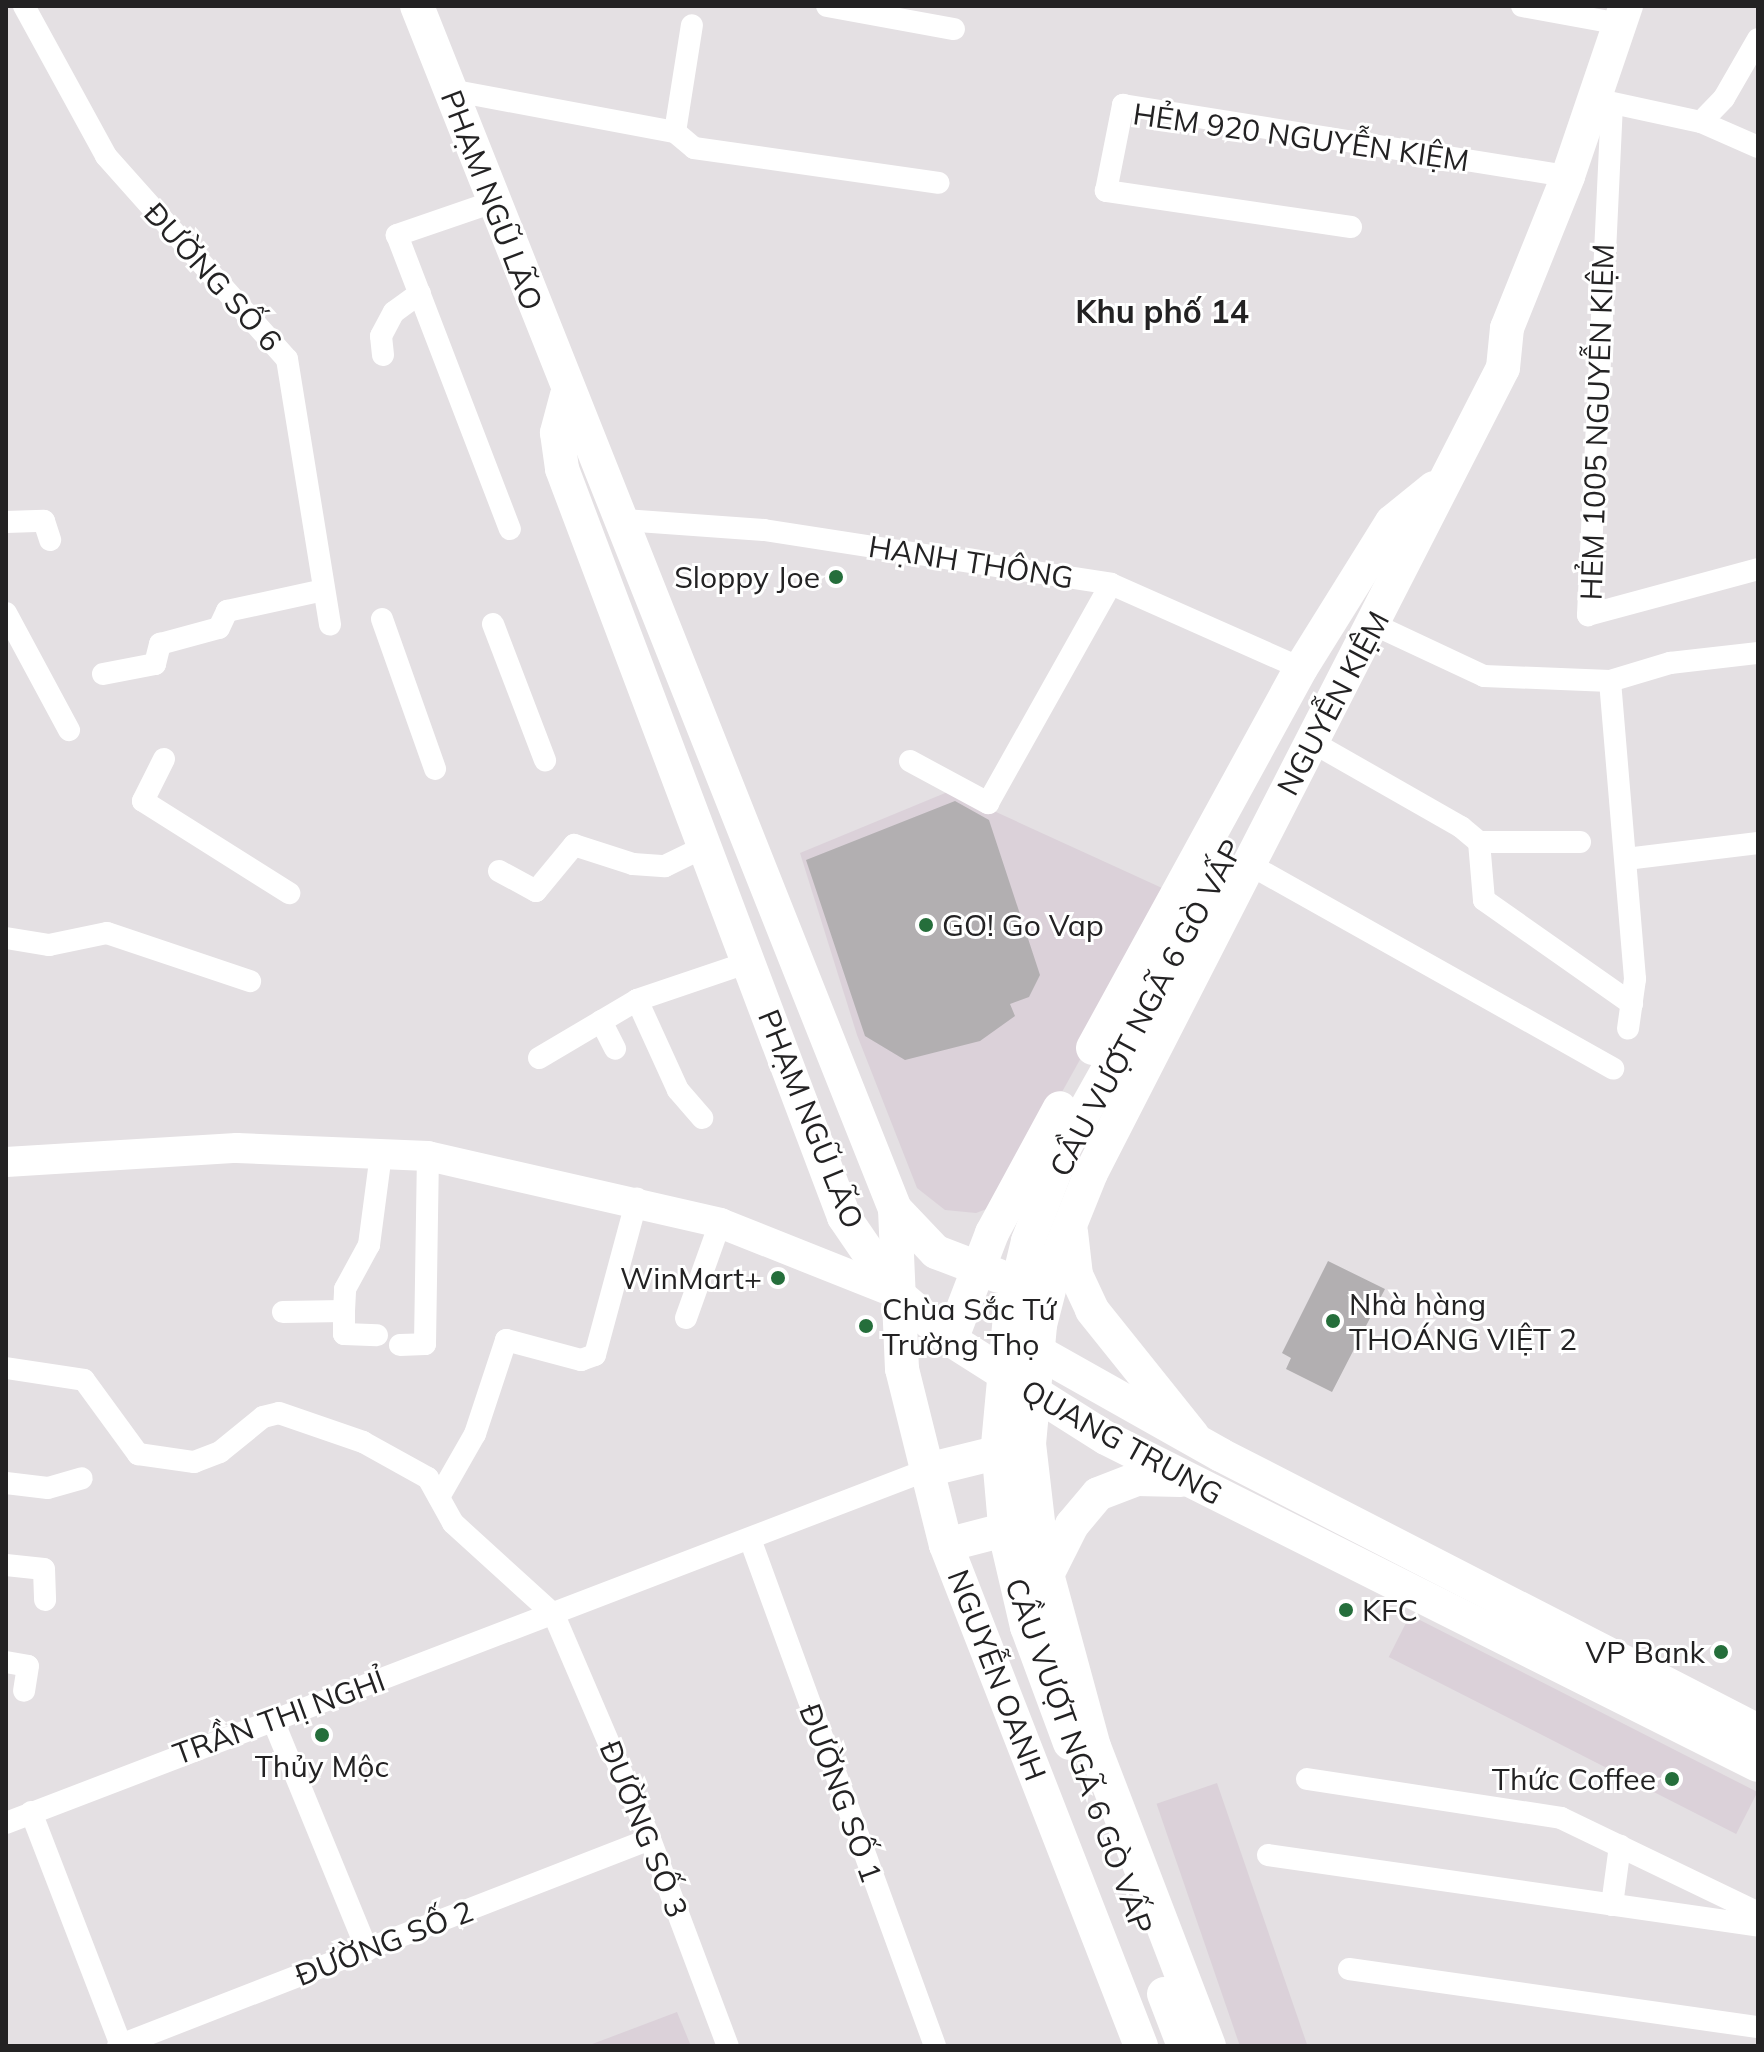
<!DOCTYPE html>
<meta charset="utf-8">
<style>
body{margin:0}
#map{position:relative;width:1764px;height:2052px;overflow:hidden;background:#e4e0e3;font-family:Mulish,sans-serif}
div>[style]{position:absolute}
.built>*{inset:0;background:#dbd1d9;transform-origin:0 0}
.building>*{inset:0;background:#b2afb1}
.street>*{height:22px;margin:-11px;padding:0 11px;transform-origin:11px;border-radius:11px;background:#fff}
.secondary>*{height:30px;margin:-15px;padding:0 15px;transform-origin:15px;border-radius:15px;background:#fff}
.primary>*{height:34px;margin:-17px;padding:0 17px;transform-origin:17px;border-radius:17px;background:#fff}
.dots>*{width:22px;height:22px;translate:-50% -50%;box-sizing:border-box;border:4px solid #fff;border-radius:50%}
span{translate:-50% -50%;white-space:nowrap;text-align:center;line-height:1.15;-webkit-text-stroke:6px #fff;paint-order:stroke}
.street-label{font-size:30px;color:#232223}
.poi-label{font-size:30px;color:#232223}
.right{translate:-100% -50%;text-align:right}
.left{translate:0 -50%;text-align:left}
.neighbourhood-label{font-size:32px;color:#232223;font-weight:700}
.frame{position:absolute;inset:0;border:8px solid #232223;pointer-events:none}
</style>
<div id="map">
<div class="built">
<i style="clip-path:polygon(950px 791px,1173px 893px,1019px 1169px,992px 1207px,976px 1213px,945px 1210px,917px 1188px,857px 1035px,800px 853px)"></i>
<i style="left:1410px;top:1615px;width:390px;height:47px;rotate:27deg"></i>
<i style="left:1217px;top:1783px;width:279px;height:64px;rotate:71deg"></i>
<i style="clip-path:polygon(677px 2012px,691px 2046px,587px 2046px)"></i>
</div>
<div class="building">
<i style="clip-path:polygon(955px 801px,989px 820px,1040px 975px,1029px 997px,1010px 1004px,1015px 1016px,980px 1041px,905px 1060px,865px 1036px,806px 860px)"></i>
<i style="clip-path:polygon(1328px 1261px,1385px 1289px,1332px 1392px,1286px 1369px,1291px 1358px,1282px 1353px)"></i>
</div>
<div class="street">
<i style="left:24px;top:6px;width:171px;rotate:61.3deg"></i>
<i style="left:106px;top:156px;width:272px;rotate:48.3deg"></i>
<i style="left:287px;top:359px;width:269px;rotate:80.8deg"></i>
<i style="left:827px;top:6px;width:129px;rotate:10.3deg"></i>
<i style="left:1522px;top:6px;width:100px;rotate:10.4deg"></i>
<i style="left:450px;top:90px;width:229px;rotate:10.6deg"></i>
<i style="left:675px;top:132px;width:25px;rotate:40deg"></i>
<i style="left:694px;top:148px;width:247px;rotate:8.1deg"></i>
<i style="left:1599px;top:100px;width:104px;rotate:12.2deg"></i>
<i style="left:1701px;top:122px;width:62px;rotate:23.7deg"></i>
<i style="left:1612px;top:104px;width:512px;rotate:92.69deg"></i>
<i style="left:1588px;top:615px;width:176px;rotate:-15.1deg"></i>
<i style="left:1701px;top:122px;width:33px;rotate:-46deg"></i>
<i style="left:1724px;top:98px;width:68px;rotate:-60deg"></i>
<i style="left:675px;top:132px;width:108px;rotate:-81deg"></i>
<i style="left:493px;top:202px;width:102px;rotate:161deg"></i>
<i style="left:397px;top:235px;width:315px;rotate:69deg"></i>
<i style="left:1351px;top:227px;width:248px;rotate:-171.6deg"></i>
<i style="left:1106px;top:191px;width:88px;rotate:-78.8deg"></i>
<i style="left:1123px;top:105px;width:451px;rotate:9.1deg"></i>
<i style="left:383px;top:355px;width:19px;rotate:-96deg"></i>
<i style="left:381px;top:336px;width:27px;rotate:-62deg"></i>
<i style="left:394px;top:312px;width:32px;rotate:-36deg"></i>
<i style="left:624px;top:520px;width:140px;rotate:4.1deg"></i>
<i style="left:764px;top:530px;width:351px;rotate:8.8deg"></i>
<i style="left:1111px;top:584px;width:208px;rotate:23.9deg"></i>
<i style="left:6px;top:522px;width:38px;rotate:-2deg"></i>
<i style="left:44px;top:521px;width:20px;rotate:72deg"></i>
<i style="left:6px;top:613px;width:133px;rotate:61.7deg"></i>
<i style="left:382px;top:619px;width:159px;rotate:70.5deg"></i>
<i style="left:493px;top:624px;width:146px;rotate:69.1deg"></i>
<i style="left:1375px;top:625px;width:120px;rotate:25.1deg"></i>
<i style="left:1484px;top:676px;width:126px;rotate:2.3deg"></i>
<i style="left:1610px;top:681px;width:63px;rotate:-16.7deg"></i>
<i style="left:1670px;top:663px;width:89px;rotate:-6.5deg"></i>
<i style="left:103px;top:674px;width:53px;rotate:-10.9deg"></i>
<i style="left:155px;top:664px;width:21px;rotate:-76deg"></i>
<i style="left:160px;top:644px;width:61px;rotate:-15.2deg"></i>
<i style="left:219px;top:628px;width:19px;rotate:-65deg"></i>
<i style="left:227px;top:611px;width:99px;rotate:-12.2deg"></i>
<i style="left:1610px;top:681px;width:299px;rotate:85.2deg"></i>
<i style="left:1635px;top:979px;width:50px;rotate:98deg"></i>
<i style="left:1312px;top:742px;width:172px;rotate:29.7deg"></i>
<i style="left:1461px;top:827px;width:23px;rotate:40deg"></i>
<i style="left:1479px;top:842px;width:58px;rotate:85.1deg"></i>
<i style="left:1484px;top:900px;width:181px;rotate:35.1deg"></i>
<i style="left:164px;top:759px;width:47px;rotate:116.6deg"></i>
<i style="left:143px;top:801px;width:173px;rotate:32.2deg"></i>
<i style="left:910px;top:761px;width:89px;rotate:28.3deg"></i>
<i style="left:988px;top:803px;width:251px;rotate:-60.7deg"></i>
<i style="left:1479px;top:842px;width:101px"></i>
<i style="left:1626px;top:859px;width:133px;rotate:-6.9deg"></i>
<i style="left:1247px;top:863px;width:420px;rotate:29.3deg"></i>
<i style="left:499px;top:871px;width:42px;rotate:28.4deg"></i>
<i style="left:536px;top:891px;width:60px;rotate:-50.4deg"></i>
<i style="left:574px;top:845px;width:62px;rotate:17.9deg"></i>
<i style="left:633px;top:864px;width:32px;rotate:4deg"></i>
<i style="left:665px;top:866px;width:46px;rotate:-26deg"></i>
<i style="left:6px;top:938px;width:44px;rotate:9.2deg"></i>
<i style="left:49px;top:945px;width:59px;rotate:-11.7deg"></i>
<i style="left:107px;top:933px;width:151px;rotate:18.6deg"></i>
<i style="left:637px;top:1000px;width:99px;rotate:65.5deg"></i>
<i style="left:678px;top:1090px;width:37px;rotate:49deg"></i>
<i style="left:601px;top:1021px;width:31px;rotate:63deg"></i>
<i style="left:539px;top:1058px;width:114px;rotate:-30.6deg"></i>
<i style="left:637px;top:1000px;width:118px;rotate:-18.7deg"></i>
<i style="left:344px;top:1311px;width:23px;rotate:90deg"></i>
<i style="left:344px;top:1334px;width:33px;rotate:2deg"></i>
<i style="left:283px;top:1312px;width:61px;rotate:-0.9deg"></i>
<i style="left:344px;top:1311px;width:22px;rotate:-87deg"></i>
<i style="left:345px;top:1289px;width:50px;rotate:-61.4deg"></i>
<i style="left:369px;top:1245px;width:92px;rotate:-82.5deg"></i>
<i style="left:686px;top:1318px;width:101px;rotate:-70.3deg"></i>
<i style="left:400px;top:1345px;width:25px;rotate:-2deg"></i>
<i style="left:425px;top:1344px;width:188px;rotate:-89.1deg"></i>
<i style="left:6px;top:1368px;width:79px;rotate:8.7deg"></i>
<i style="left:84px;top:1380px;width:92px;rotate:53.9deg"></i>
<i style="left:138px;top:1454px;width:57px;rotate:8.1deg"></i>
<i style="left:194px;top:1462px;width:28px;rotate:-21deg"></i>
<i style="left:220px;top:1452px;width:55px;rotate:-39.1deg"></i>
<i style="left:263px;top:1417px;width:16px;rotate:-14deg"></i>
<i style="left:279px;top:1413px;width:89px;rotate:19deg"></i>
<i style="left:363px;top:1442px;width:74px;rotate:29deg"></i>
<i style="left:428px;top:1478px;width:51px;rotate:60.9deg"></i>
<i style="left:453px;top:1523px;width:137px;rotate:42.3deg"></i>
<i style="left:554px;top:1615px;width:244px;rotate:66.8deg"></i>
<i style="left:650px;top:1839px;width:221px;rotate:69.4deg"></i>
<i style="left:6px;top:1483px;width:42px;rotate:6.8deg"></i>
<i style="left:48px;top:1488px;width:35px;rotate:-16deg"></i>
<i style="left:439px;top:1497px;width:73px;rotate:-60.3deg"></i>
<i style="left:475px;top:1434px;width:99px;rotate:-71.7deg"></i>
<i style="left:506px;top:1340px;width:78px;rotate:14.9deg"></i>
<i style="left:581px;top:1360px;width:15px;rotate:-20deg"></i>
<i style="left:595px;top:1355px;width:162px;rotate:-74.9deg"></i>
<i style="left:750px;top:1539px;width:540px;rotate:69.95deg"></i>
<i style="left:6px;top:1565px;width:38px;rotate:6deg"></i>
<i style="left:44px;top:1569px;width:31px;rotate:88deg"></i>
<i style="left:6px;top:1662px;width:22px;rotate:10deg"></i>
<i style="left:28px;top:1666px;width:25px;rotate:99deg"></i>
<i style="left:272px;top:1718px;width:251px;rotate:67.7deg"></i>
<i style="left:1307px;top:1779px;width:257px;rotate:8.7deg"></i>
<i style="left:1561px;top:1818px;width:219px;rotate:25.7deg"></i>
<i style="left:31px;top:1812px;width:250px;rotate:68.9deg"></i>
<i style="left:6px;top:1823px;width:986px;rotate:-20.97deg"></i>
<i style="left:1268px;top:1855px;width:495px;rotate:8.2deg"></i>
<i style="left:1612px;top:1905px;width:60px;rotate:-82.3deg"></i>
<i style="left:1349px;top:1969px;width:413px;rotate:8.1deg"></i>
<i style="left:118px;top:2046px;width:571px;rotate:-21.26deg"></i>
</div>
<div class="secondary">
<i style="left:6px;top:1162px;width:231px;rotate:-3.5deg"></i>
<i style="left:237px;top:1148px;width:191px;rotate:2.4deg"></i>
<i style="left:428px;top:1156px;width:300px;rotate:12.9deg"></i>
<i style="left:720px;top:1223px;width:189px;rotate:21.7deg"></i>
</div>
<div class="primary">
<i style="left:417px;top:6px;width:1294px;rotate:68.33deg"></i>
<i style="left:895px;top:1209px;width:160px;rotate:87.5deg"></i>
<i style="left:902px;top:1369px;width:181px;rotate:76deg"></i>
<i style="left:946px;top:1545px;width:538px;rotate:68.73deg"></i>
<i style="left:567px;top:395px;width:39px;rotate:105deg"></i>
<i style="left:557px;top:433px;width:36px;rotate:82deg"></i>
<i style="left:562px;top:469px;width:799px;rotate:69.34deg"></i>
<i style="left:844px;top:1217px;width:92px;rotate:55.6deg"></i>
<i style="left:896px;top:1293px;width:72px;rotate:40.5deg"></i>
<i style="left:951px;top:1340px;width:183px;rotate:32.3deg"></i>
<i style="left:1106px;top:1438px;width:729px;rotate:26.64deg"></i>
<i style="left:1093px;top:1048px;width:433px;rotate:-61.3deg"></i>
<i style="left:1301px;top:668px;width:172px;rotate:-58.1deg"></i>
<i style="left:1392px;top:522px;width:54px;rotate:-39deg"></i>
<i style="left:895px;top:1209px;width:59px;rotate:46.4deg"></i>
<i style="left:936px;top:1252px;width:67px;rotate:20.9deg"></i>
<i style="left:1071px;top:1232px;width:43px;rotate:83.4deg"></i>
<i style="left:1076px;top:1275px;width:38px;rotate:65deg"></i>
<i style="left:1092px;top:1310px;width:161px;rotate:51.3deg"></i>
<i style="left:951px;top:1340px;width:115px;rotate:-69deg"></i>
<i style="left:992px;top:1233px;width:142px;rotate:-61.5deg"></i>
<i style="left:1017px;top:1340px;width:234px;rotate:29.4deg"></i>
<i style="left:1221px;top:1455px;width:604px;rotate:27.2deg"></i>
<i style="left:927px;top:1470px;width:96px;rotate:-13.9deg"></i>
<i style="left:946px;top:1545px;width:84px;rotate:-14.5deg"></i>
<i style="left:1046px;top:1577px;width:58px;rotate:-63.4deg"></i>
<i style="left:1072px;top:1525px;width:40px;rotate:-50deg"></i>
<i style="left:1098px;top:1494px;width:42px;rotate:-21deg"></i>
<i style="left:1137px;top:1479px;width:44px;rotate:1.3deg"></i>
<i style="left:1070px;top:1743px;width:124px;rotate:-110.3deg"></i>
<i style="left:1027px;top:1627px;width:92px;rotate:-103.1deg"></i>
<i style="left:1006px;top:1537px;width:92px;rotate:-95deg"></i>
<i style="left:998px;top:1445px;width:130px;rotate:-84.7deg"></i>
<i style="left:1010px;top:1316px;width:77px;rotate:-76.5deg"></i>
<i style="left:1028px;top:1241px;width:100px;rotate:-68.8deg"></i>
<i style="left:1064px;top:1148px;width:317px;rotate:-60.7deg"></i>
<i style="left:1164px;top:1994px;width:56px;rotate:69deg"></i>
<i style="left:1209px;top:2046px;width:320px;rotate:-111deg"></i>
<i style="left:1094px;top:1747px;width:198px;rotate:-105.2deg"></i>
<i style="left:1042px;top:1556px;width:113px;rotate:-96.6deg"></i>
<i style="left:1029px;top:1444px;width:120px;rotate:-84.7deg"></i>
<i style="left:1040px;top:1325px;width:72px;rotate:-75.6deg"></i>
<i style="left:1058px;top:1255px;width:88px;rotate:-68.1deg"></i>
<i style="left:1091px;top:1173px;width:904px;rotate:-62.9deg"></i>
<i style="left:1503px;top:368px;width:40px;rotate:-84.3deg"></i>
<i style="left:1507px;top:328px;width:164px;rotate:-68.1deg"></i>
<i style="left:1568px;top:176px;width:180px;rotate:-71.2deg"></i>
</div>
<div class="dots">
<i style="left:836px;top:577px;background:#256e3b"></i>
<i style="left:926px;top:925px;background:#256e3b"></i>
<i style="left:778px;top:1278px;background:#256e3b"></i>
<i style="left:1333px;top:1321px;background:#256e3b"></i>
<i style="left:866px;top:1326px;background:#256e3b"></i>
<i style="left:1346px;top:1610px;background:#256e3b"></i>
<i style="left:1721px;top:1652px;background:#256e3b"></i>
<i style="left:322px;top:1735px;background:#256e3b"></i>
<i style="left:1672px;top:1779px;background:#256e3b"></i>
</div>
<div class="street-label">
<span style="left:1301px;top:137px;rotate:8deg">HẺM 920 NGUYỄN KIỆM</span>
<span style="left:492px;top:200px;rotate:69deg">PHẠM NGŨ LÃO</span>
<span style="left:213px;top:277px;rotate:48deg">ĐƯỜNG SỐ 6</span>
<span style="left:1597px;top:422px;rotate:-88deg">HẺM 1005 NGUYỄN KIỆM</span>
<span style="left:971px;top:562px;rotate:9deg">HẠNH THÔNG</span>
<span style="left:1333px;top:703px;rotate:-62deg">NGUYỄN KIỆM</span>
<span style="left:1146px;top:1008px;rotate:-62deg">CẦU VƯỢT NGÃ 6 GÒ VẤP</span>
<span style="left:811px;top:1119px;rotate:68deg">PHẠM NGŨ LÃO</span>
<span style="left:1122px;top:1442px;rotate:29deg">QUANG TRUNG</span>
<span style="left:997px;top:1675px;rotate:69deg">NGUYỄN OANH</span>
<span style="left:279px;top:1717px;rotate:-20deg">TRẦN THỊ NGHỈ</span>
<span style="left:1079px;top:1756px;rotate:70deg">CẦU VƯỢT NGÃ 6 GÒ VẤP</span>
<span style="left:841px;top:1793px;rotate:70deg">ĐƯỜNG SỐ 1</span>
<span style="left:644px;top:1829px;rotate:68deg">ĐƯỜNG SỐ 3</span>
<span style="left:384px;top:1943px;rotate:-21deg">ĐƯỜNG SỐ 2</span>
</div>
<div class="poi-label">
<span class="right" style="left:820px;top:577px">Sloppy Joe</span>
<span class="left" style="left:942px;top:925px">GO! Go Vap</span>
<span class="right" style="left:762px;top:1278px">WinMart+</span>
<span class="left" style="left:1349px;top:1321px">Nhà hàng<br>THOÁNG VIỆT 2</span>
<span class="left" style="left:882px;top:1326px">Chùa Sắc Tứ<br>Trường Thọ</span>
<span class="left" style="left:1362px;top:1610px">KFC</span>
<span class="right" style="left:1705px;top:1652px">VP Bank</span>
<span style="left:322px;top:1766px">Thủy Mộc</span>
<span class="right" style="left:1656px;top:1779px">Thức Coffee</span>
</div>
<div class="neighbourhood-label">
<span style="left:1162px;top:311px">Khu phố 14</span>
</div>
<div class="frame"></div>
</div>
